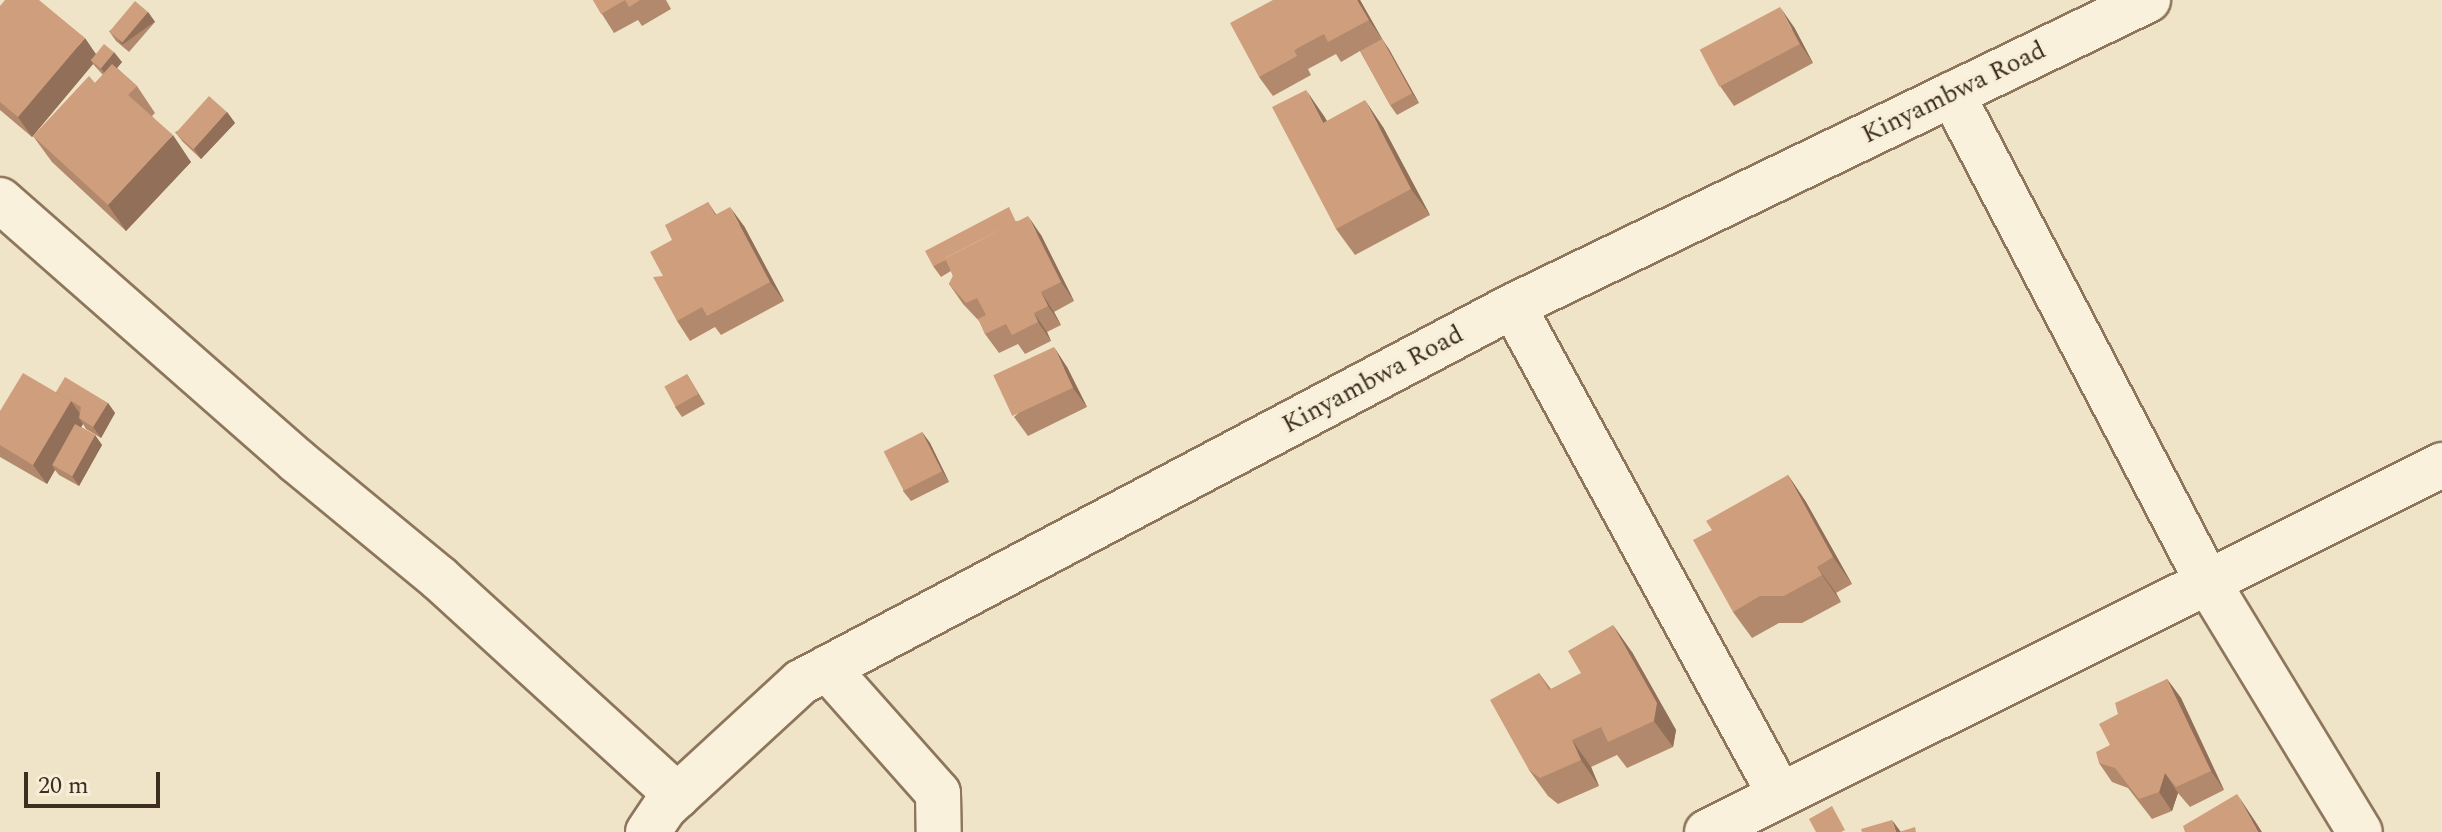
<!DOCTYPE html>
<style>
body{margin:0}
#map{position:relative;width:2442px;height:832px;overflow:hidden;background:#f0e4c8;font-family:Spectral,serif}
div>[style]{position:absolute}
.roads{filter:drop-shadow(2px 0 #8d765c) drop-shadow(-2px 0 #8d765c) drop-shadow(0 2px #8d765c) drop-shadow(0 -2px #8d765c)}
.street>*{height:44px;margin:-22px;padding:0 22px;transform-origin:22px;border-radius:22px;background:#faf1dc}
.secondary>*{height:44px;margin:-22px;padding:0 22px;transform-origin:22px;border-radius:22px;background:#faf1dc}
.wall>*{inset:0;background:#b2896c}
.shaded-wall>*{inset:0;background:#916f58;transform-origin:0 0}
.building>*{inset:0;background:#cf9f7d;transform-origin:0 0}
span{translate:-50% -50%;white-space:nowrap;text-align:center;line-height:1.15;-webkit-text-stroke:6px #f7eed8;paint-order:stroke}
.street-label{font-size:26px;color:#3d2e20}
.scale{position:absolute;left:24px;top:772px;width:136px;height:36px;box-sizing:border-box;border:4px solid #3d2e20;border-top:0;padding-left:10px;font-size:24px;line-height:28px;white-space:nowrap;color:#3d2e20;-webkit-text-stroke:6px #f7eed8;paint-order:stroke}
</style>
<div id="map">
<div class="roads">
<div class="street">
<i style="left:1952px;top:94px;width:547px;rotate:62.36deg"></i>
<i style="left:2206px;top:579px;width:296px;rotate:58.7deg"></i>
<i style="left:0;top:200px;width:395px;rotate:41.3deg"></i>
<i style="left:297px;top:461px;width:184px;rotate:39.5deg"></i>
<i style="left:439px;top:578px;width:323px;rotate:42.4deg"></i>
<i style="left:1513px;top:306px;width:557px;rotate:61.36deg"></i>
<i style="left:827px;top:668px;width:167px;rotate:48.4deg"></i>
<i style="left:938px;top:793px;width:39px;rotate:89deg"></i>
<i style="left:1707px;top:832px;width:822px;rotate:-26.53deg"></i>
</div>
<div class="secondary">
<i style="left:648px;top:832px;width:30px;rotate:-56deg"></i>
<i style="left:665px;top:807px;width:185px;rotate:-42.6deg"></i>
<i style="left:801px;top:682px;width:805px;rotate:-27.84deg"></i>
<i style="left:1513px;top:306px;width:705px;rotate:-25.73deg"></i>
</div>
</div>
<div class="wall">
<i style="clip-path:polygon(593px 0,666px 0,671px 9px,642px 26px,638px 20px,614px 33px)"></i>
<i style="clip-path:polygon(1360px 0,1419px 103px,1397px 115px,1390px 105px,1360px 51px,1341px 62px,1336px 54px,1308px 69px,1311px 75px,1273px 96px,1259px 77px)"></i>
<i style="clip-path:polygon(0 6px,96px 54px,122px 62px,117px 68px,137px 86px,155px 113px,152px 116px,191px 162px,126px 231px,52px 162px,33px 136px,95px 83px,103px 75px,93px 64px,32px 137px,0 110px)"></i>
<i style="clip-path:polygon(148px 12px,155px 22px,129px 52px,116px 41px,109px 31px)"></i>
<i style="clip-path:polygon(1794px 27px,1813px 63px,1734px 106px,1720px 86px)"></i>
<i style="clip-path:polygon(227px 112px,235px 123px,201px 159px,183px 142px,175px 132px)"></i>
<i style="clip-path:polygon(1324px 116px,1327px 121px,1383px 127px,1430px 215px,1355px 255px,1336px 229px)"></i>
<i style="clip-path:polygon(708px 202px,716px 214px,744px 226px,784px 301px,721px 335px,715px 327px,690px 341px,677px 321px,663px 276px,672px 240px)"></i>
<i style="clip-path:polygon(1017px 221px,1041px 235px,1074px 301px,1054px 312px,1061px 325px,1047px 332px,1051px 341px,1025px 354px,1018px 344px,999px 353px,985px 334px,980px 322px,963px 304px,949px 284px,953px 276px,951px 271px,941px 277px,933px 266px)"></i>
<i style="clip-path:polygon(1067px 367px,1087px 407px,1028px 436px,1014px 417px)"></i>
<i style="clip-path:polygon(687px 374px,705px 404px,682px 417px,675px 407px)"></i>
<i style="clip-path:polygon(56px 392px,108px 403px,115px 413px,101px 438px,86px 429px,83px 424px,81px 427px,95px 435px,102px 445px,79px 486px,59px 475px,55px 470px,47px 484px,0 457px,0 411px)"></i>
<i style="clip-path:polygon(922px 432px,930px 443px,949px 482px,911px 501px,903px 491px)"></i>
<i style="clip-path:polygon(1788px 475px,1806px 502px,1852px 584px,1836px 593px,1841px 602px,1802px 623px,1779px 623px,1752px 638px,1733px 612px,1712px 530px)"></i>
<i style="clip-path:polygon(1632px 652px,1676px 730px,1673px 747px,1627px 768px,1617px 755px,1591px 767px,1599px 786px,1558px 804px,1548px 796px,1529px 770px,1539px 673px,1551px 689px)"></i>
<i style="clip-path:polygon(2167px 679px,2181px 698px,2224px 790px,2190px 807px,2178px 793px,2172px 811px,2152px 819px,2128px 788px,2112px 782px,2099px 763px,2110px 745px,2118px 714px)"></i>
</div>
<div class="shaded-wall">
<i style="clip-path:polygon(1357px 0,1360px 0,1382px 39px,1369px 20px)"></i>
<i style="clip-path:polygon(1780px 7px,1794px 27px,1813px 63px,1800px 44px)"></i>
<i style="left:148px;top:12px;width:12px;height:40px;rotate:55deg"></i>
<i style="clip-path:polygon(85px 38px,98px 57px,91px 60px,93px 64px,32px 137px,18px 117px)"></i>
<i style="clip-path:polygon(1382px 39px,1389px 49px,1419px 103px,1412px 93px)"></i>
<i style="clip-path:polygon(114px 52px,122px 62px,108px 79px,101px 68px)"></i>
<i style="clip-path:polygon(1306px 90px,1324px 116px,1342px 149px,1323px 123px)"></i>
<i style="clip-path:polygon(1365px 100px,1383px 127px,1430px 215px,1411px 189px)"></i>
<i style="clip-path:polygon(227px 112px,235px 123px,201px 159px,194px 149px)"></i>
<i style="clip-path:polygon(173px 135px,191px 162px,126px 231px,108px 205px)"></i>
<i style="clip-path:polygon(730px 207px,744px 226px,784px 301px,770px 282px)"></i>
<i style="clip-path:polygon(1028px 216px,1041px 235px,1074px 301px,1061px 282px)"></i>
<i style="clip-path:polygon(1041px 292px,1054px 312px,1061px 325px,1048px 306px)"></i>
<i style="clip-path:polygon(1034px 313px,1047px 332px,1051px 341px,1038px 322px)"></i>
<i style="clip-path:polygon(1054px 347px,1067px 367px,1087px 407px,1073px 388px)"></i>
<i style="clip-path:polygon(71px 401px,85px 421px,79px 418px,83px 424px,57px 468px,52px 465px,55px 470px,47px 484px,33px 465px)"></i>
<i style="clip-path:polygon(108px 403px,115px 413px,101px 438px,93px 427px)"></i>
<i style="clip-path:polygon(922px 432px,930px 443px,949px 482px,942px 471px)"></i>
<i style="clip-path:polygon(95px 435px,102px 445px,79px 486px,72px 476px)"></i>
<i style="clip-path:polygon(1788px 475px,1806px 502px,1852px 584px,1833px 557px)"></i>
<i style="clip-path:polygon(1817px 567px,1836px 593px,1841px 602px,1822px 575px)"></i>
<i style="clip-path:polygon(1613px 625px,1632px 652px,1676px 730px,1673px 747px,1654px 721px)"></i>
<i style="clip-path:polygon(2167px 679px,2181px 698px,2224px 790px,2211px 771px)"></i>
<i style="clip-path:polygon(1572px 740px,1591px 767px,1599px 786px,1581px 760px)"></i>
<i style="clip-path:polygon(2165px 773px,2178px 793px,2172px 811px,2159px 792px)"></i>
<i style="clip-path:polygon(2237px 794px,2255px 821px,2262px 832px,2258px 832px)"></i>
<i style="clip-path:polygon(1892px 820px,1901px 832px,1896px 832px)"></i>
</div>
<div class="building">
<i style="clip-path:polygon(5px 0,39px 0,85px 38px,18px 117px,0 102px,0 6px)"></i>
<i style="clip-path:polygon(593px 0,640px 0,629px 7px,625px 0,601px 14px)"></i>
<i style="clip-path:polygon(1273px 0,1357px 0,1369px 20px,1328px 42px,1324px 34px,1294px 50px,1297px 56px,1259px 77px,1230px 23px)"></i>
<i style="left:135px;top:1px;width:17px;height:40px;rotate:40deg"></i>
<i style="left:1780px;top:7px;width:42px;height:91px;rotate:62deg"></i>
<i style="left:1382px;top:39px;width:62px;height:25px;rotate:61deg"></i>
<i style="left:104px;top:44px;width:13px;height:21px;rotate:39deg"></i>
<i style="clip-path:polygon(112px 64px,137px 86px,128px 95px,173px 135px,108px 205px,33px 136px,89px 76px,95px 83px)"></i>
<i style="clip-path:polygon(1306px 90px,1323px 123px,1365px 100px,1411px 189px,1336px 229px,1272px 107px)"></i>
<i style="left:209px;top:96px;width:24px;height:50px;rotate:42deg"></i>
<i style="clip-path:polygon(708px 202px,715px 215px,730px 207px,770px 282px,707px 316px,702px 307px,677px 321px,653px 277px,663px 276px,650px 252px,672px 240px,665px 225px)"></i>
<i style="clip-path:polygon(1009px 207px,1016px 222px,945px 258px,946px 260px,933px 266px,925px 251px)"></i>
<i style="clip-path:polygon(1028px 216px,1061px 282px,1041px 292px,1048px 306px,1034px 313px,1038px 322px,1012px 335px,1006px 324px,985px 334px,978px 319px,986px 315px,977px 298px,966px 303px,949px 284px,953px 276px,945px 258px)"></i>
<i style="left:1054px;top:347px;width:45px;height:67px;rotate:65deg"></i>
<i style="clip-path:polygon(23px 373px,71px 401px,33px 465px,0 445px,0 411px)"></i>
<i style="left:687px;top:374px;width:23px;height:26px;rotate:61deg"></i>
<i style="clip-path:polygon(65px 377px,108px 403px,93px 427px,79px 418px,81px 407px,56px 392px)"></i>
<i style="left:75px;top:424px;width:23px;height:47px;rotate:29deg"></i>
<i style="left:922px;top:432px;width:44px;height:43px;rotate:63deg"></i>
<i style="clip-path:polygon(1788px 475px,1833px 557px,1817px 567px,1822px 575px,1784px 596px,1760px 596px,1733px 612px,1693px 540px,1712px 530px,1706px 521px)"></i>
<i style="clip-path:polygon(1613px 625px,1657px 703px,1654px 721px,1608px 742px,1601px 727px,1572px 740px,1581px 760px,1540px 778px,1529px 770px,1490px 700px,1539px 673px,1549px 690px,1581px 673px,1568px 651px)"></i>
<i style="clip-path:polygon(2167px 679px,2211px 771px,2176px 787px,2165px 773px,2159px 792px,2139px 799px,2115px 768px,2099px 763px,2096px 752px,2110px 745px,2099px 724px,2118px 714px,2115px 703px)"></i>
<i style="clip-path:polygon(2237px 794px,2258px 832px,2185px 832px,2183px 826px)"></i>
<i style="clip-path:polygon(1832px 806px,1845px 830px,1841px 832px,1816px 832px,1809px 819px)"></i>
<i style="clip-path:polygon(1892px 820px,1896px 832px,1862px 832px,1861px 829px)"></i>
<i style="clip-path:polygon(1915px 827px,1916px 832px,1899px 832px)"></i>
</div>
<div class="street-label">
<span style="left:1954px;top:93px;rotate:-26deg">Kinyambwa Road</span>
<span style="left:1373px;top:380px;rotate:-28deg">Kinyambwa Road</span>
</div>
<div class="scale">20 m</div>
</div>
